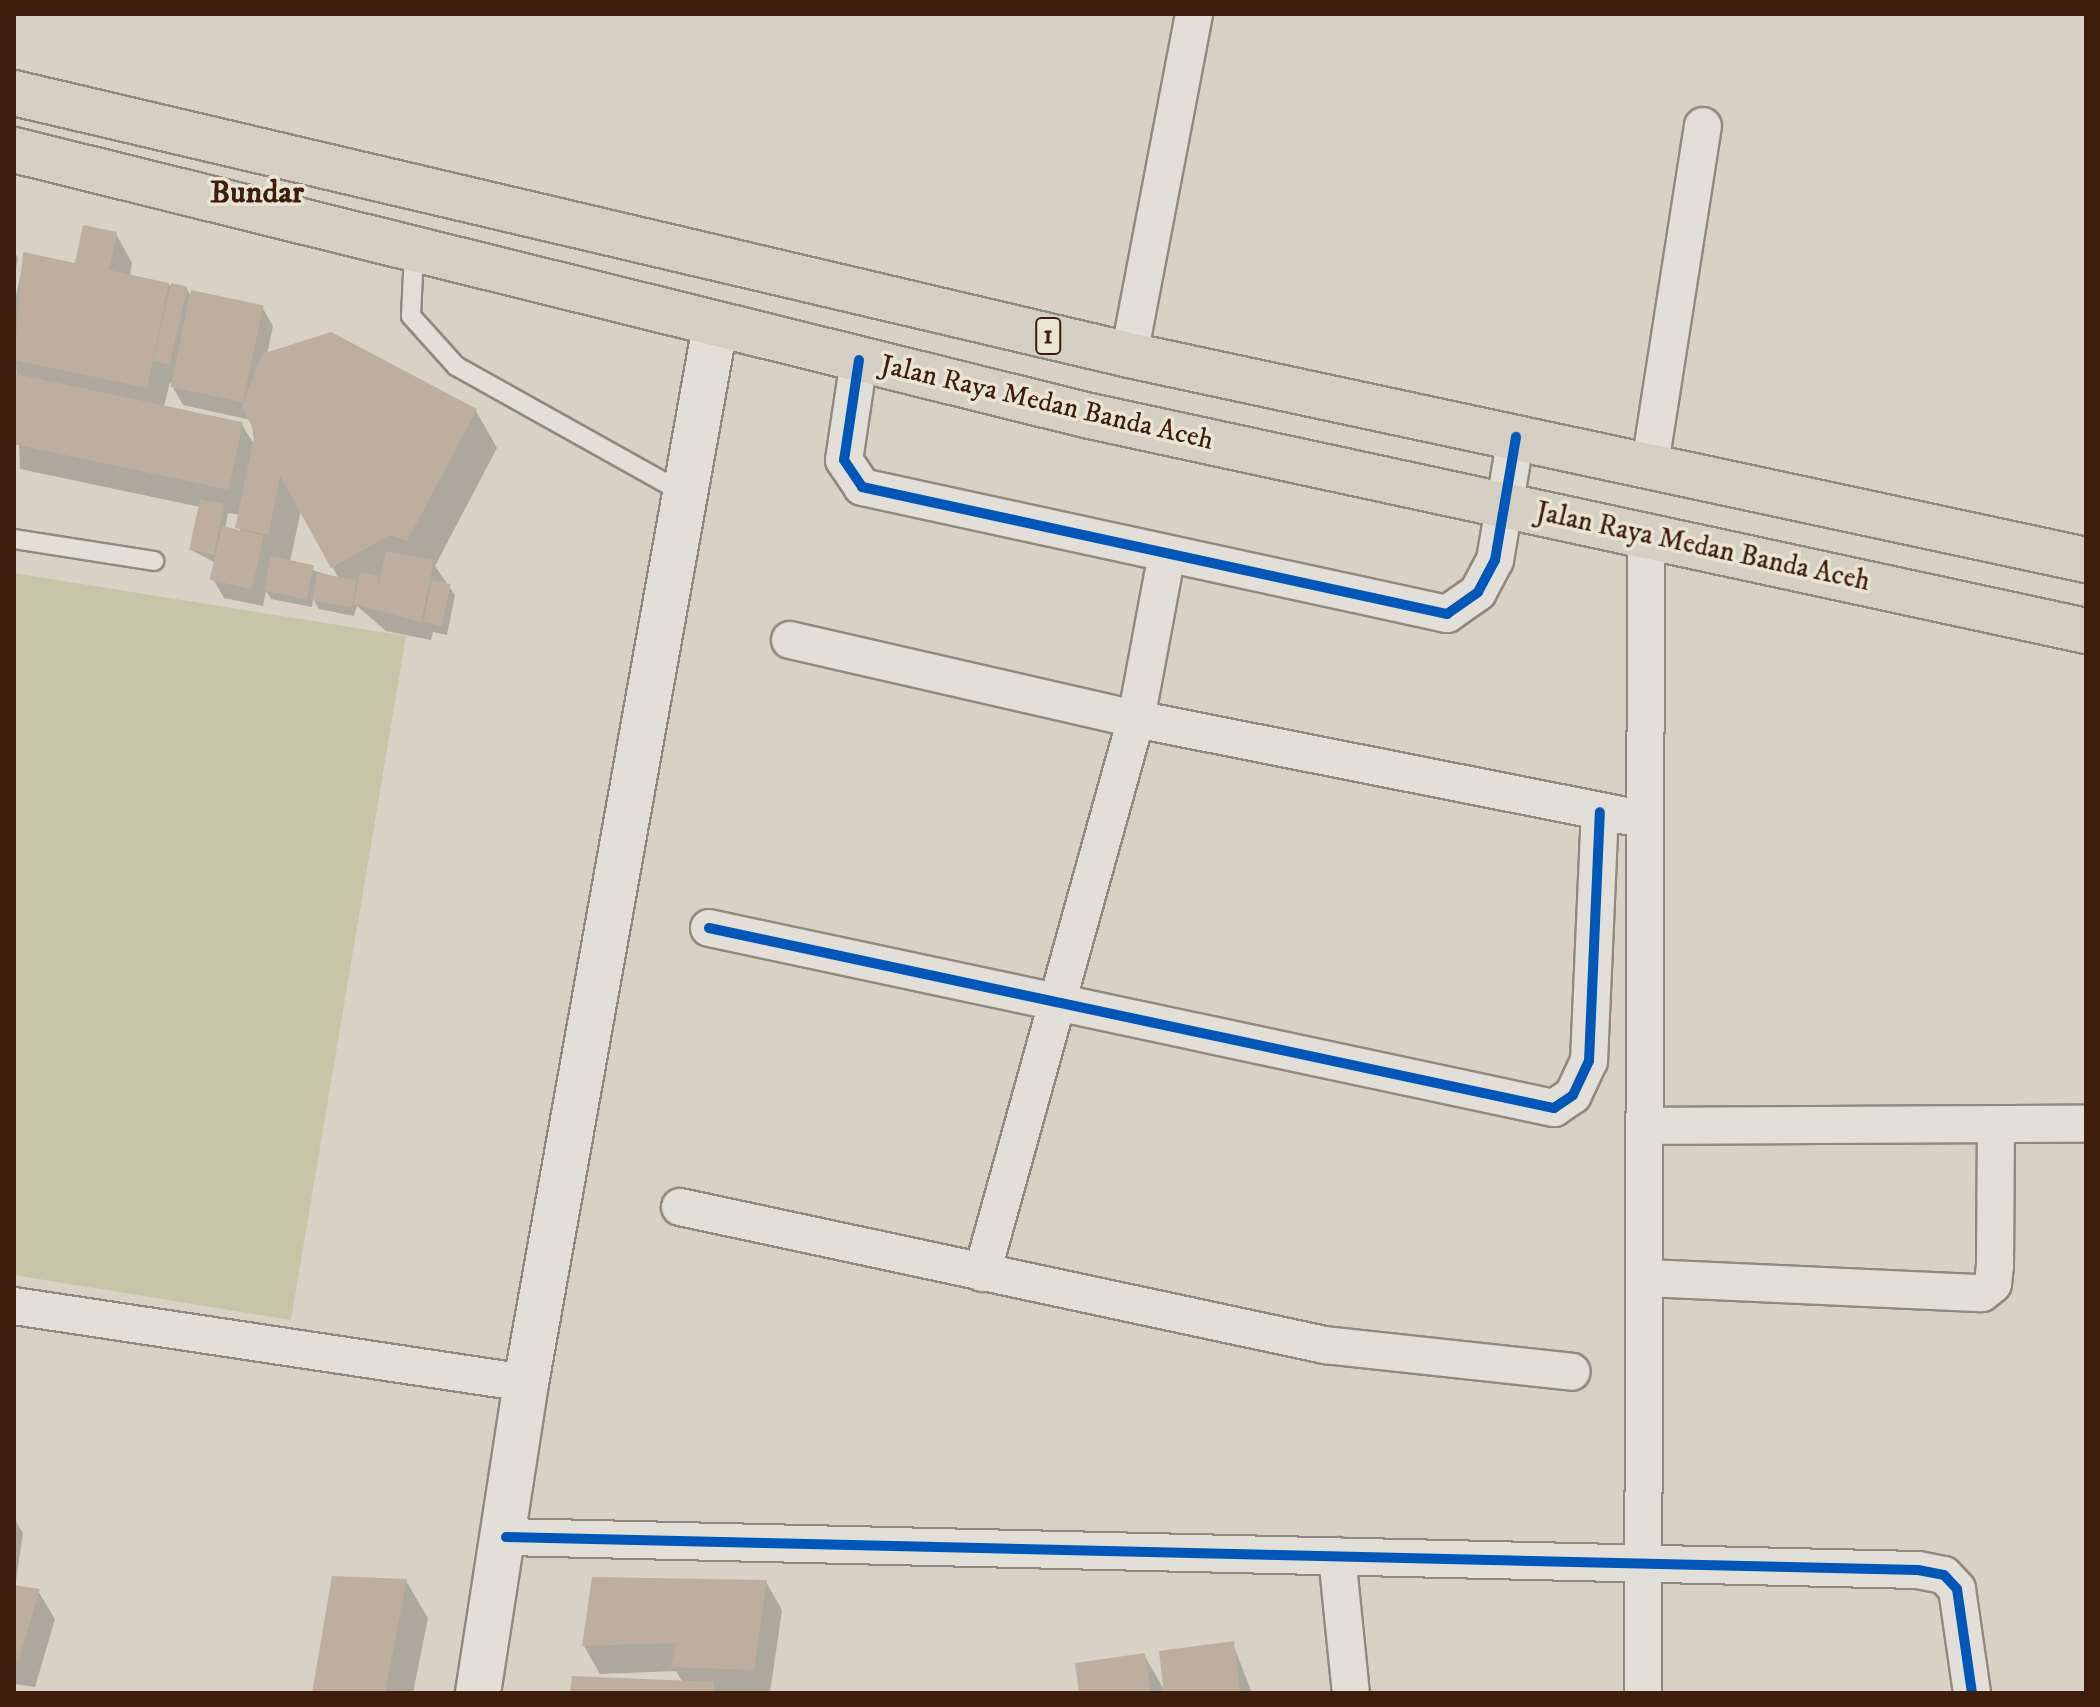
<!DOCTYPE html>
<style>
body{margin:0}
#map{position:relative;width:2100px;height:1707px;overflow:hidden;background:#d7d2c5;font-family:"IM FELL DW Pica",serif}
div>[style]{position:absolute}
.green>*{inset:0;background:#c4c6a7}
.shadow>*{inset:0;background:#0003}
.building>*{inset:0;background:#bdaea0;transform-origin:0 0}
.roads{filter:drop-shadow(2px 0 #918980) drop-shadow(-2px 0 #918980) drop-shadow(0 2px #918980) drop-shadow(0 -2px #918980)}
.lane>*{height:18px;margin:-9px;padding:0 9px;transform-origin:9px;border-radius:9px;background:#e1dfd8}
.street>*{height:36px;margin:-18px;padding:0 18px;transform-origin:18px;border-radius:18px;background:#e1dfd8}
.secondary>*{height:44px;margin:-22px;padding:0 22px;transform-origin:22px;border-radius:22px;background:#e1dfd8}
.highway>*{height:44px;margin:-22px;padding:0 22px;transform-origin:22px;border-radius:22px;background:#d5cfc3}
.cycleway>*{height:10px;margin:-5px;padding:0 5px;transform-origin:5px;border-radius:5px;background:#0057b8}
span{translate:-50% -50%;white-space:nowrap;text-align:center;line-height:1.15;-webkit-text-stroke:7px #eae4d4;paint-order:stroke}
.shield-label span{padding:2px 6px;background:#eae4d4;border:2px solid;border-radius:6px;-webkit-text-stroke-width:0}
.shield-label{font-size:26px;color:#3e1d0d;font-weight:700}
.street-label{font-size:28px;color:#3e1d0d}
.quarter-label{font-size:32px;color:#3e1d0d;font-weight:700}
.frame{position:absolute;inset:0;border:16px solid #3e1d0d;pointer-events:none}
</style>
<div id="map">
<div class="green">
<i style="clip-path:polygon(14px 573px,406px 636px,291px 1320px,14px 1275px)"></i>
</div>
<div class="shadow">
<i style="clip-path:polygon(evenodd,116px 234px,132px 263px,130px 276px,187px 289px,191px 297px,262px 307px,273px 326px,267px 355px,476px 411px,497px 448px,435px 566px,455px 595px,447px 635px,433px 632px,431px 640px,386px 631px,357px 606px,354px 616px,319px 609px,313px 599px,312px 607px,271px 599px,266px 591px,263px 606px,224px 598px,213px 579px,216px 563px,191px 550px,200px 507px,20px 469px,14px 306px,25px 254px,76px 265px,116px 234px,170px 382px,183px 405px,251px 420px,255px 446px,241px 423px,164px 407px,170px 382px,116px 234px,301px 510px,339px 579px,290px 562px,301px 510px,116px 234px,228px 513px,240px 515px,240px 532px,225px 529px,228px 513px)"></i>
<i style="clip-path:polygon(14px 251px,18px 258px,14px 279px)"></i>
<i style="clip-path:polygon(14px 1518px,23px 1533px,15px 1587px,38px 1591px,55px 1619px,35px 1687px,14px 1684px)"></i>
<i style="clip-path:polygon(594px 1580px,766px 1582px,782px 1610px,770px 1693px,572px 1693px,683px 1683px,676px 1671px,600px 1674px,584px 1646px)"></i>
<i style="clip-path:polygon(406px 1581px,428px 1618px,413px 1693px,314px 1693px)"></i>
<i style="clip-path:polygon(1233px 1644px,1252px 1693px,1166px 1693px)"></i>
<i style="clip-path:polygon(1144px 1655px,1166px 1693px,1081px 1693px)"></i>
</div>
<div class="building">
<i style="clip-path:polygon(83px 225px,117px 232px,109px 270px,169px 283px,147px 388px,14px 360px,23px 252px,75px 263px)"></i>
<i style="left:171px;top:283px;width:17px;height:80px;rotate:13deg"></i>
<i style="left:191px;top:290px;width:74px;height:99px;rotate:12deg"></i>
<i style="clip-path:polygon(331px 332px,477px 409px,407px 541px,390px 535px,331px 568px,280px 476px,268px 535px,235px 528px,255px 433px,242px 406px,262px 354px)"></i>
<i style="left:16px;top:374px;width:232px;height:69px;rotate:12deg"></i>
<i style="left:200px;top:499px;width:25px;height:52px;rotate:12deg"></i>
<i style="left:222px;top:526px;width:43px;height:55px;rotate:13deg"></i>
<i style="clip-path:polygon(386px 551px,434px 560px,421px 622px,353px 604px,360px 572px,379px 576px,377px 592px)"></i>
<i style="left:271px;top:556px;width:44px;height:35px;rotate:12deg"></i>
<i style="left:317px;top:573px;width:40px;height:28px;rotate:10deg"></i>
<i style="left:432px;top:580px;width:19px;height:43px;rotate:12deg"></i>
<i style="clip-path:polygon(332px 1576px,407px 1579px,385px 1693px,312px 1693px)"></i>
<i style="clip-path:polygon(592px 1577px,767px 1580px,754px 1670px,671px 1667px,676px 1643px,582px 1646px)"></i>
<i style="clip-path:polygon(14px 1585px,40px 1589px,19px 1659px,14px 1659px)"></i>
<i style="clip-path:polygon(1234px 1641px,1240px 1693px,1164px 1693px,1159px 1651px)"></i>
<i style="clip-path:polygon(1145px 1653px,1151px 1693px,1079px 1693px,1075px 1663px)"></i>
<i style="clip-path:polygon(572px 1676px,714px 1682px,713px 1693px,570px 1693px)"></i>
</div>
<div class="roads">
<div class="lane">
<i style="left:414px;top:252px;width:64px;rotate:92.7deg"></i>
<i style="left:411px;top:316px;width:67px;rotate:48deg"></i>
<i style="left:456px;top:366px;width:262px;rotate:29.2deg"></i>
<i style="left:14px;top:539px;width:142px;rotate:8.9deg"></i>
</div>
<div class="street">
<i style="left:1129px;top:355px;width:347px;rotate:-79.2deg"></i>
<i style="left:859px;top:360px;width:101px;rotate:98.5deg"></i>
<i style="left:844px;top:460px;width:32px;rotate:56deg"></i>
<i style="left:862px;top:487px;width:599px;rotate:12.25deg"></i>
<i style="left:1447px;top:614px;width:38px;rotate:-35deg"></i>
<i style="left:1478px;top:592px;width:36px;rotate:-62deg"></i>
<i style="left:1495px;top:560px;width:125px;rotate:-80.3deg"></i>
<i style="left:1650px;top:464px;width:342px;rotate:-81.1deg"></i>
<i style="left:790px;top:640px;width:355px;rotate:12.9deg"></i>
<i style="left:1136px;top:719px;width:499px;rotate:11.2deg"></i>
<i style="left:709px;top:928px;width:864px;rotate:12.03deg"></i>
<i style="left:1554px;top:1108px;width:23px;rotate:-34deg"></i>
<i style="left:1573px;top:1095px;width:38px;rotate:-65deg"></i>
<i style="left:1589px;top:1061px;width:249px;rotate:-87.5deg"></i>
<i style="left:1646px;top:1126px;width:440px;rotate:-0.3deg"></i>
<i style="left:680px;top:1207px;width:660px;rotate:12.08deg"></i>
<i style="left:1325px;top:1345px;width:248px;rotate:6.2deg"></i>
<i style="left:982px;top:1273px;width:575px;rotate:-74.47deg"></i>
<i style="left:1136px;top:719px;width:164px;rotate:-79.4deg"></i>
<i style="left:1647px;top:1278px;width:335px;rotate:2.6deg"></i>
<i style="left:1982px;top:1293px;width:14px;rotate:-39deg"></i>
<i style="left:1993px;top:1284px;width:18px;rotate:-84deg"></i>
<i style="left:1995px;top:1266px;width:141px;rotate:-89.6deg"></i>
<i style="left:14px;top:1306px;width:518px;rotate:8.55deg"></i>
<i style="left:506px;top:1537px;width:1412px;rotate:1.34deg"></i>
<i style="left:1918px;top:1570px;width:26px;rotate:11deg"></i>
<i style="left:1944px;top:1575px;width:19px;rotate:47deg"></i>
<i style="left:1957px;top:1589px;width:105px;rotate:81.8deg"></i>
<i style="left:1337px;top:1556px;width:138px;rotate:84.2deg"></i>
<i style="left:1643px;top:1693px;width:1159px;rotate:-89.85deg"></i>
</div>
<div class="secondary">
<i style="left:478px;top:1693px;width:314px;rotate:-81.2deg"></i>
<i style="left:526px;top:1383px;width:1074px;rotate:-79.86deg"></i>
</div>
<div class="highway">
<i style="left:14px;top:93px;width:1145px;rotate:13.22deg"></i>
<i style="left:1129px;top:355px;width:979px;rotate:12.09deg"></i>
<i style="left:14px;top:150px;width:1108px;rotate:13.89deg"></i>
<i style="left:1090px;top:416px;width:1019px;rotate:12.18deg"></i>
</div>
</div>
<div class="cycleway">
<i style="left:859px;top:360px;width:101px;rotate:98.5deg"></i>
<i style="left:844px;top:460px;width:32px;rotate:56deg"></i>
<i style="left:862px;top:487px;width:599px;rotate:12.25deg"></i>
<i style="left:1447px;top:614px;width:38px;rotate:-35deg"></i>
<i style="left:1478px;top:592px;width:36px;rotate:-62deg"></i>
<i style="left:1495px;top:560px;width:125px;rotate:-80.3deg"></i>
<i style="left:709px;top:928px;width:864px;rotate:12.03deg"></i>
<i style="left:1554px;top:1108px;width:23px;rotate:-34deg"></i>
<i style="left:1573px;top:1095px;width:38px;rotate:-65deg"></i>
<i style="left:1589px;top:1061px;width:249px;rotate:-87.5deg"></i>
<i style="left:506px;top:1537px;width:1412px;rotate:1.34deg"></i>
<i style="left:1918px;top:1570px;width:26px;rotate:11deg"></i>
<i style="left:1944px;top:1575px;width:19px;rotate:47deg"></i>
<i style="left:1957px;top:1589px;width:105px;rotate:81.8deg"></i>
</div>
<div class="shield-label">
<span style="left:1048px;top:336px">1</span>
</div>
<div class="street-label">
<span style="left:1047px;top:403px;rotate:13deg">Jalan Raya Medan Banda Aceh</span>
<span style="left:1703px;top:547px;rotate:12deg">Jalan Raya Medan Banda Aceh</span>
</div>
<div class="quarter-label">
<span style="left:257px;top:193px">Bundar</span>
</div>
<div class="frame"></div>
</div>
